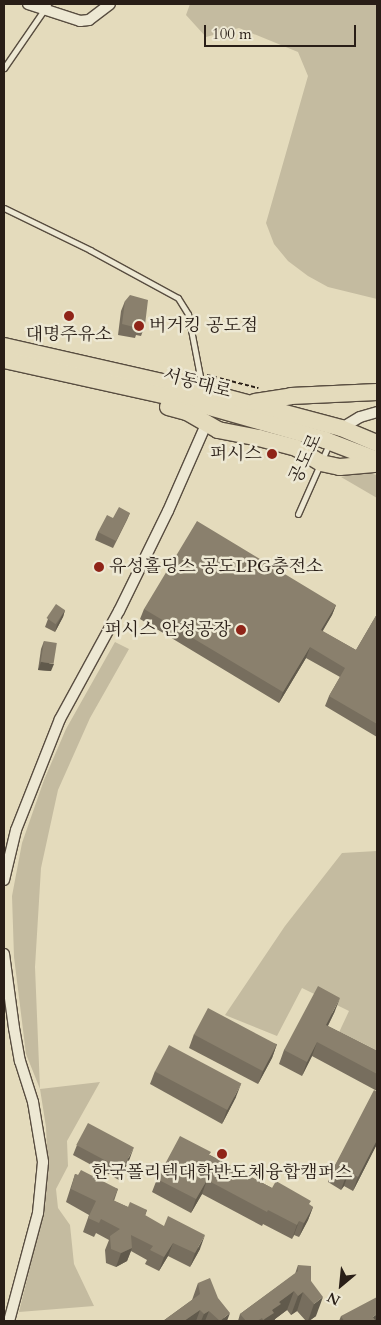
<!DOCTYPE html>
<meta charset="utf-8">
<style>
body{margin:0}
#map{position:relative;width:381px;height:1325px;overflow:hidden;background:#e4dbbc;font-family:Cardo,"Noto Serif KR",serif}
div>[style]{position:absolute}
.green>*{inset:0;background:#c4bba0}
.path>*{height:2px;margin-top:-1px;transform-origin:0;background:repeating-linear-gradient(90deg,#291e17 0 4px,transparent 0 6.5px)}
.roads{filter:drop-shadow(1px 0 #584d40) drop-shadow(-1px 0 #584d40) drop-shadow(0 1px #584d40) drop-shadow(0 -1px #584d40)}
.lane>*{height:5px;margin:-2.5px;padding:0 2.5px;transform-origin:2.5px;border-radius:2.5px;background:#ede8d3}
.street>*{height:10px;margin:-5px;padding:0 5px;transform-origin:5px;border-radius:5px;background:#ede8d3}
.primary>*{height:16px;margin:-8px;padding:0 8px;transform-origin:8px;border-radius:8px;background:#e4dbbc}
.wall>*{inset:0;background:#776e5e}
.shaded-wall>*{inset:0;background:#615a4c}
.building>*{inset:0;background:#8a806d;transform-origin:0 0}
.dots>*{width:14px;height:14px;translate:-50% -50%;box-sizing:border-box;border:2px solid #ede8d3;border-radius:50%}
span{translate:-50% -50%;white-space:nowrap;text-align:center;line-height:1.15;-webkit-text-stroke:5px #ede8d3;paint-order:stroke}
.poi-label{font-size:18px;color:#291e17}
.left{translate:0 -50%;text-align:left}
.right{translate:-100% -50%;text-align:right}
.street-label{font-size:18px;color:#291e17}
.frame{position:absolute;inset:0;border:5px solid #291e17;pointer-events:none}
.north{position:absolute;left:316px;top:1260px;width:50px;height:50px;-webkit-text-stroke:4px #ede8d3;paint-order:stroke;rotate:208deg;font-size:14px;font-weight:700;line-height:20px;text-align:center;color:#291e17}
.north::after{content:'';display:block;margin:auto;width:18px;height:22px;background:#291e17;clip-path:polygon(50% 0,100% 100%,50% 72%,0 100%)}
.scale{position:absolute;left:204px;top:25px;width:152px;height:22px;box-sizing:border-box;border:2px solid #291e17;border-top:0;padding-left:6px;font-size:15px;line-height:18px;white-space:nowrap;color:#291e17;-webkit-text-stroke:4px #ede8d3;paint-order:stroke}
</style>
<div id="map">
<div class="green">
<i style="clip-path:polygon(190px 4px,377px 4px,377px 299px,328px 287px,308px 276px,288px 261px,274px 244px,266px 223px,308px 76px,298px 52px,239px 28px,206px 37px,186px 15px)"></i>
<i style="clip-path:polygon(365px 472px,377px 475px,377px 498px,341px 477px)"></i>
<i style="clip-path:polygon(115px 642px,129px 649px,90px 718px,58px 790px,41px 868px,35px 967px,40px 1089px,100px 1082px,67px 1141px,68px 1166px,56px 1189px,58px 1208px,70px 1225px,74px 1264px,94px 1306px,19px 1312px,45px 1206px,48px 1171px,46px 1127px,40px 1089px,26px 1054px,14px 957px,12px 896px,22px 843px,44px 780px,66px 729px)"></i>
<i style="clip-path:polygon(377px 851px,377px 1060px,335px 1041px,349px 1011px,302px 988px,277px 1036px,225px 1015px,285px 926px,342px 853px)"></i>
</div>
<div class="path">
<i style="left:207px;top:375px;width:53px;rotate:14.3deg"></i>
</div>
<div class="roads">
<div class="lane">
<i style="left:4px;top:68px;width:78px;rotate:-55.5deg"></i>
<i style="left:4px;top:208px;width:96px;rotate:26deg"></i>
<i style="left:90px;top:250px;width:100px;rotate:28.6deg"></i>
<i style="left:178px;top:298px;width:19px;rotate:58deg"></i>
<i style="left:188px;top:314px;width:74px;rotate:79.1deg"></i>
<i style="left:298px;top:514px;width:77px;rotate:-66.1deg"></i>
</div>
<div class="street">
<i style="left:28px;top:4px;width:55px;rotate:18.1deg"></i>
<i style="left:80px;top:21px;width:9px;rotate:-6deg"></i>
<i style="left:89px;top:20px;width:26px;rotate:-37deg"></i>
<i style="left:340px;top:429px;width:23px;rotate:-31deg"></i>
<i style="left:360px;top:417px;width:18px;rotate:-16deg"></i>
<i style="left:4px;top:880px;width:51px;rotate:-76.5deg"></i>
<i style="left:16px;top:830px;width:119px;rotate:-68.4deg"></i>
<i style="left:60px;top:719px;width:123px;rotate:-61.4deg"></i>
<i style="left:119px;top:611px;width:111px;rotate:-63.9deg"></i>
<i style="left:168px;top:511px;width:97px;rotate:-66.3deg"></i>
<i style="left:4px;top:954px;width:75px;rotate:82.3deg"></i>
<i style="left:14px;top:1028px;width:34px;rotate:80deg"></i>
<i style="left:20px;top:1061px;width:43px;rotate:72.4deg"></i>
<i style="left:33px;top:1102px;width:61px;rotate:80.5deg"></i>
<i style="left:43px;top:1162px;width:51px;rotate:95.6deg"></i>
<i style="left:38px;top:1213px;width:112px;rotate:105deg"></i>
</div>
<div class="primary">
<i style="left:4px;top:346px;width:203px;rotate:12.8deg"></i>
<i style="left:202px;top:391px;width:144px;rotate:14.9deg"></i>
<i style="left:341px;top:428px;width:39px;rotate:23deg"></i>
<i style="left:4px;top:360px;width:185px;rotate:12.5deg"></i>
<i style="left:185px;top:400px;width:146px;rotate:15.9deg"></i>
<i style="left:325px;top:440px;width:56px;rotate:21deg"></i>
<i style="left:255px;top:402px;width:36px;rotate:-9deg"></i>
<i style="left:291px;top:396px;width:86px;rotate:-2.7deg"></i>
<i style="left:168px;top:407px;width:20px;rotate:15deg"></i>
<i style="left:187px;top:412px;width:36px;rotate:30deg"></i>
<i style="left:218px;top:430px;width:42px;rotate:11deg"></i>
<i style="left:259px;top:438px;width:38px;rotate:15deg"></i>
<i style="left:296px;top:448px;width:29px;rotate:31deg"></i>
<i style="left:321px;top:463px;width:19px;rotate:12deg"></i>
<i style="left:340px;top:467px;width:37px;rotate:-5deg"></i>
</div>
</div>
<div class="wall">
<i style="clip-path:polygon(125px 301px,145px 325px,141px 336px,136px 335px,135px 338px,118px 335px,121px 311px)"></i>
<i style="clip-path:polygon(130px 513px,127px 520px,113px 548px,95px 540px,98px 532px,113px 518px)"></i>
<i style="clip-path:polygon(336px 605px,332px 615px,322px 631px,356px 650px,377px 614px,377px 737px,325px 706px,329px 696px,340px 677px,306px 658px,279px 703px,140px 619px,144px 609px)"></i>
<i style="clip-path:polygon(65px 610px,63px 617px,55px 632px,45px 627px,48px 619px)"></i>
<i style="clip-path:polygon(44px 641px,51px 671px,38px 670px,41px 649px)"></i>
<i style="clip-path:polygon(335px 1011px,328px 1026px,377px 1051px,377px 1091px,312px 1056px,302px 1076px,279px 1064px,284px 1050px)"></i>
<i style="clip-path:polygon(194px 1034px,277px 1044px,272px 1058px,258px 1084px,189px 1048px)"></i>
<i style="clip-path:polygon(155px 1071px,236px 1097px,222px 1124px,150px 1084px)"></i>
<i style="clip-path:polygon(377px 1092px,377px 1144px,353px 1191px,344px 1186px,341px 1190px,328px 1182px,333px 1169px)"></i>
<i style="clip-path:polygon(77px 1145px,130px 1158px,119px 1180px,73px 1155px)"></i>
<i style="clip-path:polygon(210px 1155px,272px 1188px,313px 1207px,308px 1220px,299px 1237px,294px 1235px,292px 1239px,263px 1224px,262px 1226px,202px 1194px,191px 1213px,152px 1192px,157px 1179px)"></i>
<i style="clip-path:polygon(75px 1174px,118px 1189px,114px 1201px,128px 1207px,147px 1210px,145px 1216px,200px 1249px,190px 1267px,168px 1256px,159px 1271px,145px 1264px,147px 1260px,131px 1251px,127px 1261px,116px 1267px,106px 1263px,105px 1250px,109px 1240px,96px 1233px,94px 1237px,83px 1232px,89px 1215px,66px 1202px)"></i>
<i style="clip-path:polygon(298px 1265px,311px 1281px,316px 1316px,309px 1321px,306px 1321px,297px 1311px,291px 1315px,287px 1310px,275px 1319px,274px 1321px,238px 1321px,240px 1314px,295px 1274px)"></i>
<i style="clip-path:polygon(198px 1283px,227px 1321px,163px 1321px,192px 1300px)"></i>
<i style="clip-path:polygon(341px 1316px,377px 1321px,339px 1321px)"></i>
</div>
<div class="shaded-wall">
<i style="clip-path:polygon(336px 605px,332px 615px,317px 641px,321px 630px)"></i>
<i style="clip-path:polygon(65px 610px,63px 617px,55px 632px,57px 625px)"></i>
<i style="clip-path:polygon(310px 647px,306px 658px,279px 703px,283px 692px)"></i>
<i style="clip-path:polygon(41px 662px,54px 664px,51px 671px,38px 670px)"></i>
<i style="clip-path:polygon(340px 998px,335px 1011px,321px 1039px,326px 1025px)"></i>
<i style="clip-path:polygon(317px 1042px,312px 1056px,302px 1076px,307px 1062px)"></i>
<i style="clip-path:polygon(277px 1044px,272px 1058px,258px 1084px,263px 1071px)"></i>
<i style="clip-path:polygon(241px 1084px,236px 1097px,222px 1124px,227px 1110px)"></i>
<i style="clip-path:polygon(377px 1140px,377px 1144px,353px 1191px,358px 1177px)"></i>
<i style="clip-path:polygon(134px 1147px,130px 1158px,119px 1180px,123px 1169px)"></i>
<i style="clip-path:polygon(349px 1172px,344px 1186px,341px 1190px,346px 1176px)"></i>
<i style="clip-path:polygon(207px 1180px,202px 1194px,191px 1213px,196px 1199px)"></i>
<i style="clip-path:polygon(313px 1207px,308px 1220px,299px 1237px,304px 1223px)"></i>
<i style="clip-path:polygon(299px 1221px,294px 1235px,292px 1239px,297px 1225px)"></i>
<i style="clip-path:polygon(205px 1235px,200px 1249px,190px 1267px,195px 1253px)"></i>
<i style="clip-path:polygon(173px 1243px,168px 1256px,159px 1271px,164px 1257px)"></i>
<i style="clip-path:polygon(132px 1248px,127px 1261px,116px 1267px,121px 1253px)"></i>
<i style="clip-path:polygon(294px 1291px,287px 1310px,275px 1319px,274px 1321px,263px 1321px,279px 1302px)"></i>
<i style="clip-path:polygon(303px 1292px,297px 1311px,291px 1315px,298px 1296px)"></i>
<i style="clip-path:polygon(323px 1297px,316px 1316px,309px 1321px,308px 1321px,314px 1304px)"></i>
<i style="clip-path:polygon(200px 1310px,196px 1321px,184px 1321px)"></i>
<i style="clip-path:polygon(209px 1311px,205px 1321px,201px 1321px,204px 1314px)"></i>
<i style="clip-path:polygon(230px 1313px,227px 1321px,220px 1321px)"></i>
<i style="clip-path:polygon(377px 1314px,377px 1321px,371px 1321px,373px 1317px)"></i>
</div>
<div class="building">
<i style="clip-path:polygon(130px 295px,148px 300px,145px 325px,139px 324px,138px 328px,122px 324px,125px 301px)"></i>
<i style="clip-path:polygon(119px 507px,130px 513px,116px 541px,98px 532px,107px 515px,113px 518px)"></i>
<i style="clip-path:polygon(197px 521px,336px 605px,321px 630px,356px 650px,377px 614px,377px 724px,329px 696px,345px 668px,310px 647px,283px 692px,144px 609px)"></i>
<i style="left:56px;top:604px;width:11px;height:17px;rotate:34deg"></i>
<i style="left:44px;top:641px;width:13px;height:21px;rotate:9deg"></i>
<i style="clip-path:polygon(318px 986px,340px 998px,326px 1025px,377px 1051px,377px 1074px,317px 1042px,307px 1062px,284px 1050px)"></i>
<i style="left:208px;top:1008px;width:78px;height:30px;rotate:28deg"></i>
<i style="left:169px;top:1045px;width:82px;height:30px;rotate:28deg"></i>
<i style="clip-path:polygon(374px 1090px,377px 1092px,377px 1140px,358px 1177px,349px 1172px,346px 1176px,333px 1169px)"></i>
<i style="left:88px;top:1123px;width:52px;height:25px;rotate:28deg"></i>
<i style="clip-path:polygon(180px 1136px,211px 1152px,209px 1155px,272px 1188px,276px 1181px,311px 1201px,309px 1204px,313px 1207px,304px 1223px,299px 1221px,297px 1225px,268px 1210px,267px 1212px,207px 1180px,196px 1199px,157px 1179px)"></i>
<i style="clip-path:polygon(81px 1170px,118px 1189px,113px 1200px,128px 1207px,130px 1202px,147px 1210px,145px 1215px,164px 1226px,168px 1216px,205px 1235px,195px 1253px,173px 1243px,164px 1257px,150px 1250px,153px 1246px,131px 1235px,132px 1248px,121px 1253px,111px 1249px,110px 1236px,120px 1229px,101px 1219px,99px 1223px,88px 1218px,96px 1201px,71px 1189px,75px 1174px,78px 1175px)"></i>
<i style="clip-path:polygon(298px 1265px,311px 1266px,311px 1281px,323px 1297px,314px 1304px,303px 1292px,298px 1296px,294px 1291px,279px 1302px,281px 1304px,272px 1310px,274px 1313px,263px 1320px,262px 1318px,257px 1321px,246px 1321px,240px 1314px,298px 1271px)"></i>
<i style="clip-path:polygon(210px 1278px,218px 1298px,230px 1313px,220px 1321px,209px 1311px,204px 1314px,200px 1310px,184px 1321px,163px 1321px,200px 1294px,198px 1283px)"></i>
<i style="clip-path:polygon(377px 1297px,377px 1314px,373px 1317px,375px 1320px,371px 1321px,344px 1321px,341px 1316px)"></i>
</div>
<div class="dots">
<i style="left:69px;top:316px;background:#8f2418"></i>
<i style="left:139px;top:326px;background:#8f2418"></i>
<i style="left:272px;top:454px;background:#8f2418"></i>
<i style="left:99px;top:567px;background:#8f2418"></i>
<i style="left:241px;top:630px;background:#8f2418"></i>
<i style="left:222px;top:1154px;background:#8f2418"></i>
</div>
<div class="poi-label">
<span class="left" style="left:149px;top:326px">버거킹 공도점</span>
<span style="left:69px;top:335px">대명주유소</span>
<span class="right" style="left:262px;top:454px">퍼시스</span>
<span class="left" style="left:109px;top:567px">유성홀딩스 공도LPG충전소</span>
<span class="right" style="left:231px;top:630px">퍼시스 안성공장</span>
<span style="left:222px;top:1173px">한국폴리텍대학반도체융합캠퍼스</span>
</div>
<div class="street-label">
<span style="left:197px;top:384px;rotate:15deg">서동대로</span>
<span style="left:306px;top:459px;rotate:-65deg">공도로</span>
</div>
<div class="frame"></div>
<div class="north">N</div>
<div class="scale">100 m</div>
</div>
